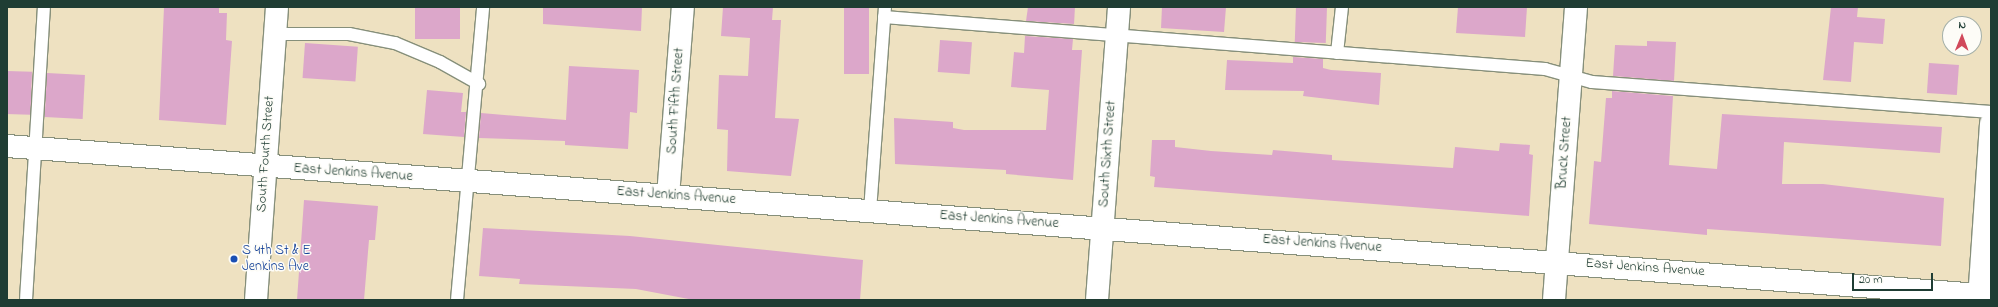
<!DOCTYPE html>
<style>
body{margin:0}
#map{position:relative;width:1998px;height:307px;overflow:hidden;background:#eee1c1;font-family:"Indie Flower",sans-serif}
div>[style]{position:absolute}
.building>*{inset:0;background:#dca7ca;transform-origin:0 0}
.roads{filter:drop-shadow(1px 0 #868f7a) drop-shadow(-1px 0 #868f7a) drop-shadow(0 1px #868f7a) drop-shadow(0 -1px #868f7a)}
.lane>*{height:12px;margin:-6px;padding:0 6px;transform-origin:6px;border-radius:6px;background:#fff}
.street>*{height:22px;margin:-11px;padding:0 11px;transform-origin:11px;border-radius:11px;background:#fff}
.dots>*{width:11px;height:11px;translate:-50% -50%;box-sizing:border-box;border:2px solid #fdfcf7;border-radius:50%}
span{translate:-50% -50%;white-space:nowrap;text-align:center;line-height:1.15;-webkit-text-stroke:3px #fdfcf7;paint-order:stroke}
.street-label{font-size:14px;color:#1f3d34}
.transit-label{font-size:14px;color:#164399}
.left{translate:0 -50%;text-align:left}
.frame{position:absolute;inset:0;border:8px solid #1f3d34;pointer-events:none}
.north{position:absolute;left:1942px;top:16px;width:40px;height:40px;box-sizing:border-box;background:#fdfcf7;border:1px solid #a4b0a9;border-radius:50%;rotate:1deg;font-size:11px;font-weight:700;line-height:16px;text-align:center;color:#1f3d34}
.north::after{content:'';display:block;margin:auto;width:14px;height:18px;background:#d1495b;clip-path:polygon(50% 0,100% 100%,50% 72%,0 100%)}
.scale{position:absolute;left:1852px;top:273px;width:81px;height:18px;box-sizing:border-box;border:2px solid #1f3d34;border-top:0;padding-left:5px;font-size:12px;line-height:14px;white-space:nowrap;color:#1f3d34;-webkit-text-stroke:3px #fdfcf7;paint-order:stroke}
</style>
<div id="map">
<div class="building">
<i style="clip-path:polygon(164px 7px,219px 7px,219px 13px,227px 13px,226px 40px,232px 41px,226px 125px,159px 120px)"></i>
<i style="left:415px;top:7px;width:45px;height:32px"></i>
<i style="clip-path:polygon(543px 7px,642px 7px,641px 31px,543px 24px)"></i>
<i style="clip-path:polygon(723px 7px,773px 7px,772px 20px,781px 20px,775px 118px,799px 119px,791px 176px,727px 171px,728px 130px,717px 129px,719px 75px,748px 76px,750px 38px,721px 36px)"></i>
<i style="left:844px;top:7px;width:25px;height:67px"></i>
<i style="clip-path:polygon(1028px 7px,1075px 7px,1074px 24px,1026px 21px)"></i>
<i style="clip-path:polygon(1162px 7px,1226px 7px,1224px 32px,1161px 28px)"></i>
<i style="left:1296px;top:7px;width:31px;height:35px;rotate:2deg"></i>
<i style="clip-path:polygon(1458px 7px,1527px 7px,1525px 37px,1456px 33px)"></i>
<i style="clip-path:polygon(1831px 7px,1858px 7px,1857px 17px,1885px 19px,1883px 44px,1854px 42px,1851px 82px,1823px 80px)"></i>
<i style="clip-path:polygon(1025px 36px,1073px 39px,1072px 50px,1082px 50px,1073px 180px,1006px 174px,1006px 170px,895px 164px,894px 118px,953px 122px,953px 128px,964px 130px,1046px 130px,1049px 90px,1011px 87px,1014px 52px,1024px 53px)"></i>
<i style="left:940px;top:40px;width:32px;height:32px;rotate:4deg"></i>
<i style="clip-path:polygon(1647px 41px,1676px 42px,1674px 81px,1613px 76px,1615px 45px,1647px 46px)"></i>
<i style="left:305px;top:43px;width:53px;height:35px;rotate:4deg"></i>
<i style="clip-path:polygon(1293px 57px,1323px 59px,1323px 68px,1331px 70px,1381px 73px,1379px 105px,1303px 96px,1304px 91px,1225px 90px,1227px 60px,1293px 63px)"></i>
<i style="left:1929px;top:63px;width:30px;height:30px;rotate:4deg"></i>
<i style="clip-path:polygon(569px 66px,639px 70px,637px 113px,630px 112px,628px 149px,565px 145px,565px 141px,479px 138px,481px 113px,566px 120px)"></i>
<i style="left:7px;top:71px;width:25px;height:43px;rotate:2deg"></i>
<i style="left:47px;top:73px;width:38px;height:44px;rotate:3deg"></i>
<i style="clip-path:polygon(427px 90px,463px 93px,461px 112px,466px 112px,464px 137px,423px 134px)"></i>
<i style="clip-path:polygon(1612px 91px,1673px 96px,1669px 165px,1717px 169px,1722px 114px,1942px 127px,1940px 153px,1784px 142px,1782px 184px,1823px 184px,1944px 198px,1941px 246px,1707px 229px,1707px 235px,1589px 224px,1594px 161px,1601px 162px,1606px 98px,1612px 98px)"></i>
<i style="clip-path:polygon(1152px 140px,1175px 140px,1175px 147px,1211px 151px,1272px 155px,1273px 150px,1332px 155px,1332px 160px,1453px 168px,1455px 147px,1499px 151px,1500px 143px,1530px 145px,1529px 154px,1533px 155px,1529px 216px,1154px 187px,1155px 177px,1150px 176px)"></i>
<i style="clip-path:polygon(304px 200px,378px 206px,375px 240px,369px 240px,364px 300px,297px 300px)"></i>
<i style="clip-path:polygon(483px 228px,630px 236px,863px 260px,860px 300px,694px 300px,636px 289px,519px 284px,520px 279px,479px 276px)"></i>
</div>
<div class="roads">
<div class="lane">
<i style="left:884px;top:17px;width:663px;rotate:4.5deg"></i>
<i style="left:1545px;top:69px;width:49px;rotate:15.5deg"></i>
<i style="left:1592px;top:82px;width:400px;rotate:4.3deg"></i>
<i style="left:275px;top:34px;width:74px"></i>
<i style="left:349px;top:34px;width:47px;rotate:11.1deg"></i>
<i style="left:395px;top:43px;width:49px;rotate:22.9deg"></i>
<i style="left:440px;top:62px;width:45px;rotate:29.4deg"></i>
<i style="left:1337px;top:53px;width:46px;rotate:-83.8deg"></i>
<i style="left:870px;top:211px;width:205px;rotate:-85.8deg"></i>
<i style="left:26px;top:300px;width:294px;rotate:-86.5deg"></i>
<i style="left:457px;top:300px;width:294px;rotate:-84.9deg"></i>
</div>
<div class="street">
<i style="left:7px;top:146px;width:1990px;rotate:4.32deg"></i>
<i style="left:668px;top:196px;width:190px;rotate:-85.5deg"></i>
<i style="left:256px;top:300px;width:294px;rotate:-85.9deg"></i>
<i style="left:1097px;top:300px;width:294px;rotate:-85.7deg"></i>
<i style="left:1554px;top:300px;width:294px;rotate:-85.7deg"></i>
<i style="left:1979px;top:300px;width:177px;rotate:-86.1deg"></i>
</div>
</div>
<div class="dots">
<i style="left:234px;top:259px;background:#1a4fb4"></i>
</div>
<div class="street-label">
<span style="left:676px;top:101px;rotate:-86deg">South Fifth Street</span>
<span style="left:1565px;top:153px;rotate:-86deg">Bruck Street</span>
<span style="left:266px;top:154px;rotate:-86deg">South Fourth Street</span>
<span style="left:1108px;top:154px;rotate:-86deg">South Sixth Street</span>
<span style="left:353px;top:173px;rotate:4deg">East Jenkins Avenue</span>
<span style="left:676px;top:196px;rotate:4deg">East Jenkins Avenue</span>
<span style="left:999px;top:220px;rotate:4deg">East Jenkins Avenue</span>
<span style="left:1322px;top:244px;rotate:4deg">East Jenkins Avenue</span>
<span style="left:1645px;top:268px;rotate:4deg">East Jenkins Avenue</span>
</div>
<div class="transit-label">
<span class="left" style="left:242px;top:259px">S 4th St &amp; E<br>Jenkins Ave</span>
</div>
<div class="frame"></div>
<div class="north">N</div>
<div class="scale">20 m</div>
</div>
